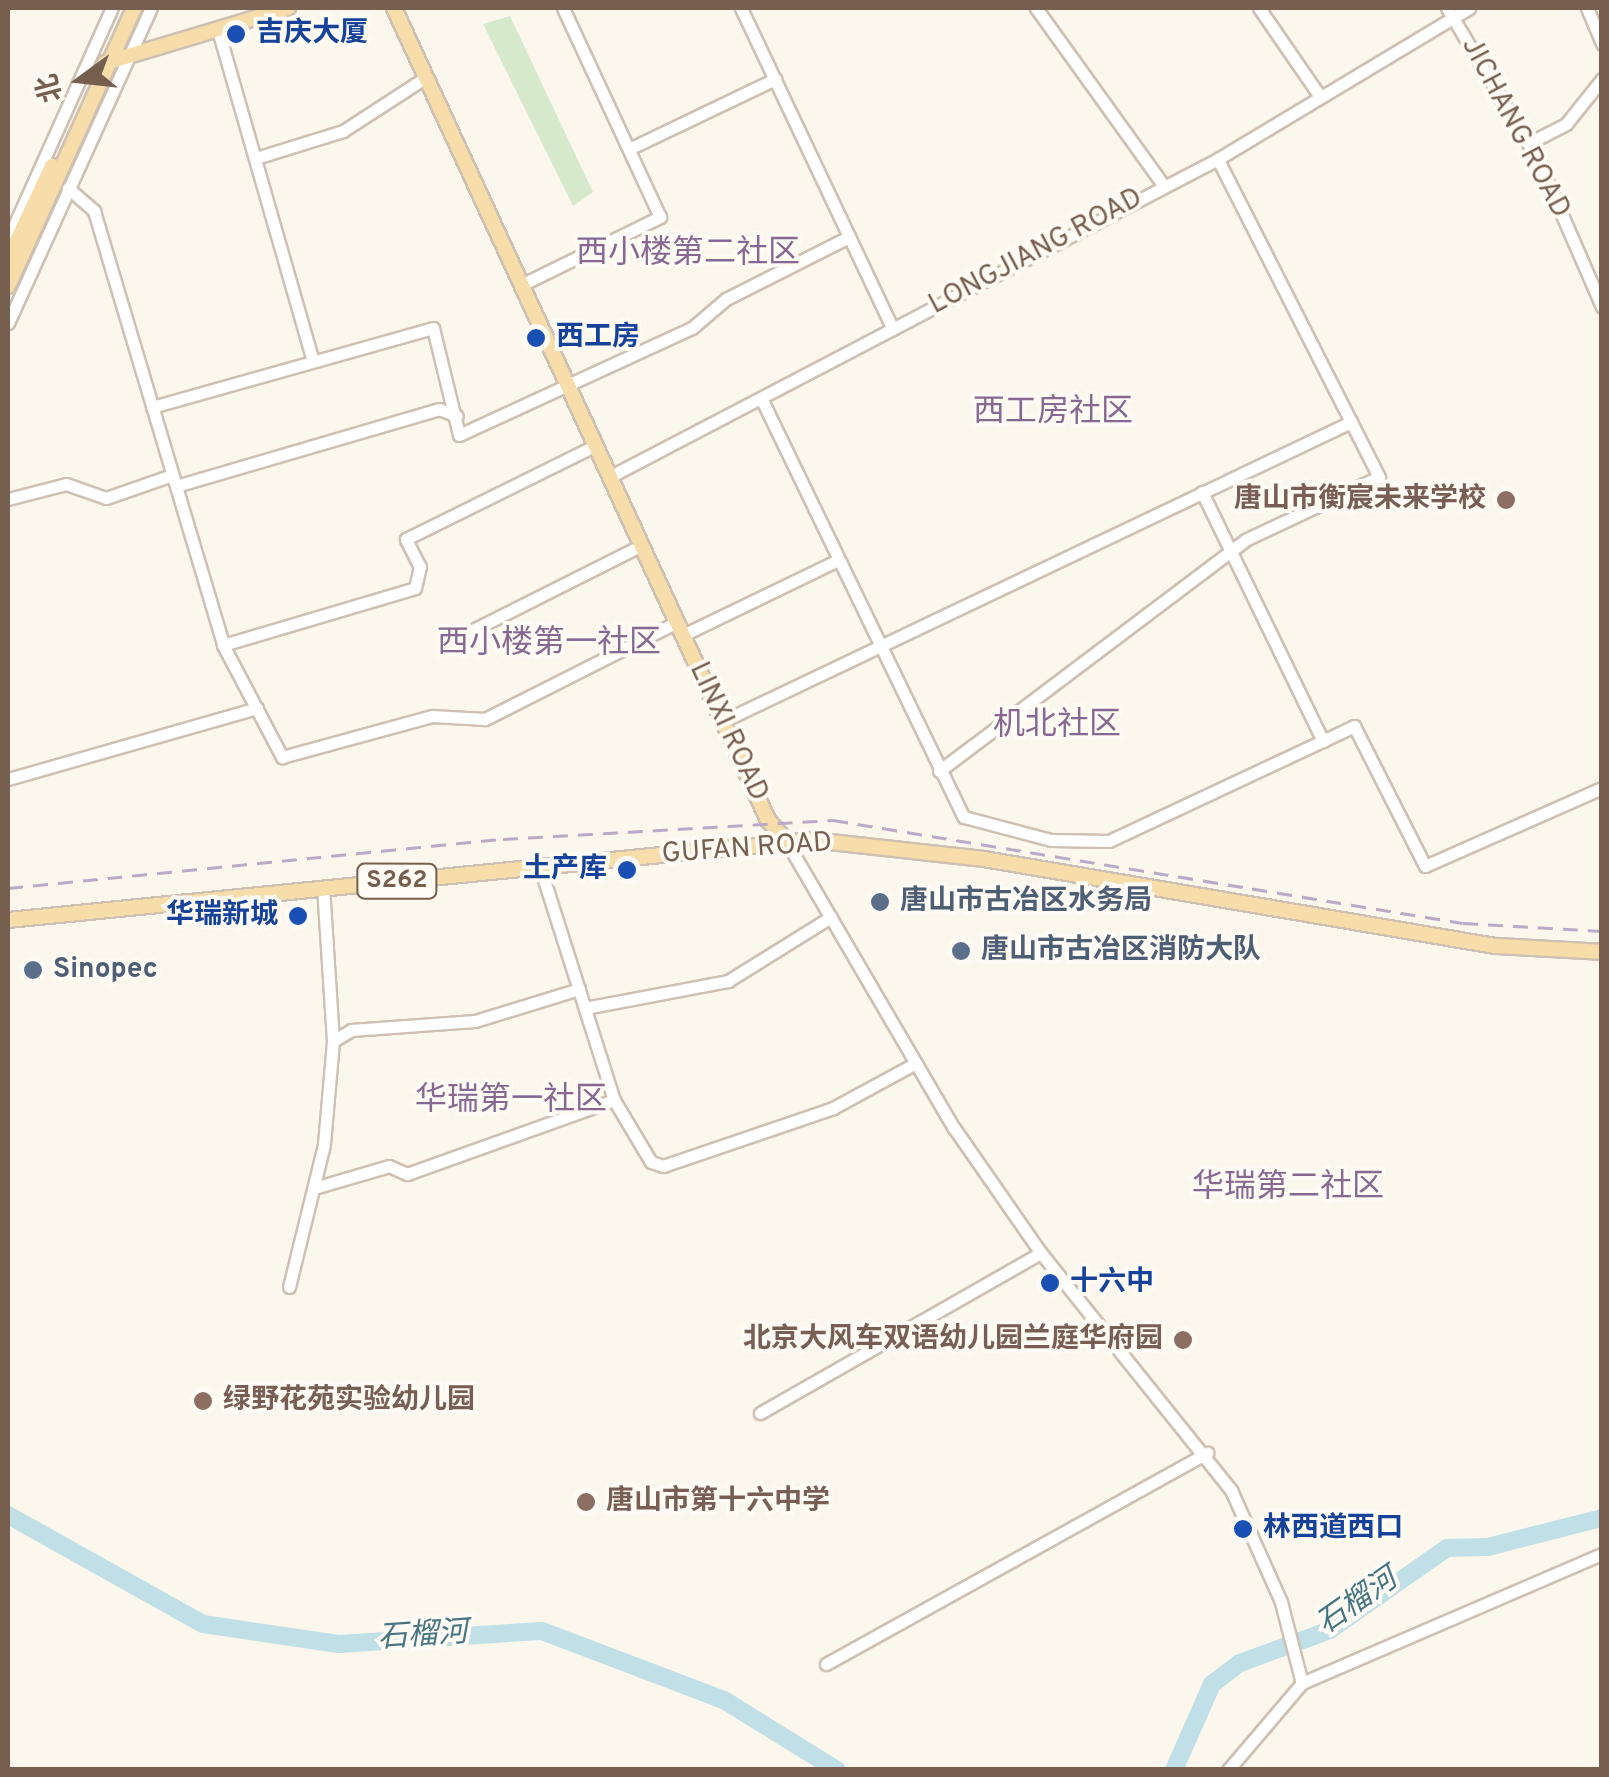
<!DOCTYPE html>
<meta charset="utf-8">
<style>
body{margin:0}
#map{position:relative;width:1609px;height:1777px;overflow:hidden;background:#fcf7ed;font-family:Overpass,"Noto Sans SC",sans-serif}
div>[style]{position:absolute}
.green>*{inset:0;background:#d6eacb}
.river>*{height:18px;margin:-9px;padding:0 9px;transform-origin:9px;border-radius:9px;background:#c1dfe6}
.roads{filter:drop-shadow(2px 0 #cec0b2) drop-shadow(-2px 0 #cec0b2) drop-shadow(0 2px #cec0b2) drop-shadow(0 -2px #cec0b2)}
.minor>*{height:11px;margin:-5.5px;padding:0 5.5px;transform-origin:5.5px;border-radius:5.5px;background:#fff}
.major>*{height:14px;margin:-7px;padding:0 7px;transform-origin:7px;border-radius:7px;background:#f6ddaa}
.rail>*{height:2.5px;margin-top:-1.25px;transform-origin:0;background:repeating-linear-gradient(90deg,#bbaac7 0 15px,transparent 0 25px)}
.dots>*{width:28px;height:28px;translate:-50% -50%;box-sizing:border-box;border:5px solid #fefaf4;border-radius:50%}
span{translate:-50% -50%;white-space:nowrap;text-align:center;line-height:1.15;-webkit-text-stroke:8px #fefaf4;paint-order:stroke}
.shield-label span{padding:2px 8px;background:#fefaf4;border:2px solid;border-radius:8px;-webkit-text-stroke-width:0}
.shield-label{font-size:25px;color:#775f50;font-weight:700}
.transit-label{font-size:28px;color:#164399;font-weight:700}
.left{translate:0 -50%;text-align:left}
.right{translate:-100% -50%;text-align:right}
.street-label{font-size:28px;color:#775f50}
.education-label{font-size:28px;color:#785e54;font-weight:700}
.service-label{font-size:28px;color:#4e5e75;font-weight:700}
.water-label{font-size:30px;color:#477682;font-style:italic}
.quarter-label{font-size:32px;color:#866892}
.frame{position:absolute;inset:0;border:10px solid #775f50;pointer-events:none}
.north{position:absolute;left:30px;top:30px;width:100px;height:100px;-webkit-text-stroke:8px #fefaf4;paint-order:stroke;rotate:255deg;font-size:28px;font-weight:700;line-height:40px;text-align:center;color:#775f50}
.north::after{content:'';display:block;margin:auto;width:35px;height:45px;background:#775f50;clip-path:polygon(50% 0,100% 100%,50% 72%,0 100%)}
</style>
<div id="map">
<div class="green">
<i style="clip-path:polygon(510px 16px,593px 192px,573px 206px,483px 24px)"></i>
</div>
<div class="river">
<i style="left:8px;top:1515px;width:223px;rotate:29.2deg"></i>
<i style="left:203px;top:1624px;width:137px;rotate:8.4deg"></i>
<i style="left:339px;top:1644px;width:203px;rotate:-3.7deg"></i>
<i style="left:542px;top:1631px;width:195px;rotate:20.8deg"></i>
<i style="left:724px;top:1700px;width:133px;rotate:31.8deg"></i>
<i style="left:1174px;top:1770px;width:94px;rotate:-66.2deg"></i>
<i style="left:1212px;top:1684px;width:35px;rotate:-37deg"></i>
<i style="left:1240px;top:1663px;width:96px;rotate:-20.1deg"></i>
<i style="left:1330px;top:1630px;width:143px;rotate:-35deg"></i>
<i style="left:1447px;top:1548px;width:41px;rotate:-1.4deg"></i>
<i style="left:1488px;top:1547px;width:118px;rotate:-14.3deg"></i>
</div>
<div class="roads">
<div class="minor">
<i style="left:741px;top:8px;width:355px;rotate:64.7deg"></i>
<i style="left:1036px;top:8px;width:214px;rotate:54.3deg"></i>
<i style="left:1259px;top:8px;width:106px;rotate:55.4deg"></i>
<i style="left:1447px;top:8px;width:179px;rotate:59.1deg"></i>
<i style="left:1539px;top:162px;width:158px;rotate:66.5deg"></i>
<i style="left:1587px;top:8px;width:39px;rotate:67deg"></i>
<i style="left:218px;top:30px;width:344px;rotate:74deg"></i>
<i style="left:1529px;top:143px;width:42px;rotate:-27.2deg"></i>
<i style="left:1566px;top:124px;width:58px;rotate:-51.3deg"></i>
<i style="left:631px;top:148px;width:160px;rotate:-25.6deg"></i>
<i style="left:256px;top:158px;width:91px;rotate:-17.2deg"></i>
<i style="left:343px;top:131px;width:99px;rotate:-33deg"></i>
<i style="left:68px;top:188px;width:35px;rotate:41deg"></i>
<i style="left:94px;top:211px;width:453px;rotate:73.4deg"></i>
<i style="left:223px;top:645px;width:127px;rotate:62.2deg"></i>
<i style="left:282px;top:757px;width:156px;rotate:-15.3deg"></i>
<i style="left:432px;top:716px;width:53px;rotate:3.2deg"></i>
<i style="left:485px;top:719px;width:215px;rotate:-26.8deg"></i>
<i style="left:8px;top:239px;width:253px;rotate:-65.8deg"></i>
<i style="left:523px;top:284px;width:153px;rotate:-26.1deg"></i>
<i style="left:660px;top:217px;width:230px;rotate:-114.9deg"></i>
<i style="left:8px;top:323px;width:346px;rotate:-65.6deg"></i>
<i style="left:762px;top:400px;width:463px;rotate:64.2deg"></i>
<i style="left:964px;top:817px;width:90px;rotate:14.8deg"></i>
<i style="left:1051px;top:840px;width:58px;rotate:1deg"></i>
<i style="left:1109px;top:841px;width:271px;rotate:-25.1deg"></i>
<i style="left:1354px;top:726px;width:157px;rotate:63.1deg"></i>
<i style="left:1425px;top:866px;width:193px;rotate:-23.8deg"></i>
<i style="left:152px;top:407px;width:292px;rotate:-15.7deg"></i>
<i style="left:433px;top:328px;width:110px;rotate:76.3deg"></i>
<i style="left:459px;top:435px;width:256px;rotate:-24.7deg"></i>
<i style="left:692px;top:328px;width:45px;rotate:-40.5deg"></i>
<i style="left:726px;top:299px;width:138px;rotate:-26.8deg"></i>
<i style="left:611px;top:476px;width:685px;rotate:-27.58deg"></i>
<i style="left:1218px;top:159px;width:293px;rotate:-31deg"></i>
<i style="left:176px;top:486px;width:274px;rotate:-16.3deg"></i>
<i style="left:439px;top:409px;width:19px;rotate:21deg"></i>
<i style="left:1202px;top:492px;width:277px;rotate:64.1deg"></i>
<i style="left:8px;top:499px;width:60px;rotate:-14.5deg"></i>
<i style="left:66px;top:484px;width:42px;rotate:19.3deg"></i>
<i style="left:106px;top:498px;width:70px;rotate:-19.2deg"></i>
<i style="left:683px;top:635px;width:172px;rotate:-25.8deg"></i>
<i style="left:455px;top:639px;width:209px;rotate:-26.7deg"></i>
<i style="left:223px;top:645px;width:200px;rotate:-16.5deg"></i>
<i style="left:415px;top:588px;width:22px;rotate:-77deg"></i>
<i style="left:420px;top:567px;width:31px;rotate:-117deg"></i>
<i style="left:406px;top:539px;width:212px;rotate:-26.3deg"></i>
<i style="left:723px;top:721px;width:696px;rotate:-25.46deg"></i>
<i style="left:939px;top:771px;width:383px;rotate:-37deg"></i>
<i style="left:1245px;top:540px;width:148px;rotate:-25.2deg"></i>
<i style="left:1379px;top:477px;width:356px;rotate:-116.9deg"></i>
<i style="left:8px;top:779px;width:259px;rotate:-15.9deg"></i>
<i style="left:786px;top:841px;width:333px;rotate:59.7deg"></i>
<i style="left:954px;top:1128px;width:152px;rotate:55.2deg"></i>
<i style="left:1041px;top:1253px;width:304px;rotate:51.3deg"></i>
<i style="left:1231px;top:1490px;width:123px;rotate:65.9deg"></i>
<i style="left:1281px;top:1602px;width:84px;rotate:75.5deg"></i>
<i style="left:1302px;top:1683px;width:114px;rotate:130.4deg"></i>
<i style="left:540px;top:867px;width:244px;rotate:72.4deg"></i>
<i style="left:614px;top:1100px;width:72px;rotate:59.2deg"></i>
<i style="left:651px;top:1162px;width:13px;rotate:18deg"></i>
<i style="left:663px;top:1166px;width:180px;rotate:-18.8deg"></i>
<i style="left:833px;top:1108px;width:94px;rotate:-28.5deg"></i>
<i style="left:585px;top:1008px;width:146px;rotate:-10.7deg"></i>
<i style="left:728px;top:981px;width:121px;rotate:-31.9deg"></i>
<i style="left:333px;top:1041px;width:21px;rotate:-31deg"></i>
<i style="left:351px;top:1030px;width:124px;rotate:-4.2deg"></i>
<i style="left:475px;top:1021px;width:109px;rotate:-17.1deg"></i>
<i style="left:314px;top:1188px;width:78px;rotate:-16.3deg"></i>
<i style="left:389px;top:1166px;width:20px;rotate:24deg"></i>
<i style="left:407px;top:1174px;width:220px;rotate:-19.7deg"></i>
<i style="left:289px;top:1287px;width:147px;rotate:-76.2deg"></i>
<i style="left:324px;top:1144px;width:103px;rotate:-85deg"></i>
<i style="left:333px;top:1041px;width:153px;rotate:-93.7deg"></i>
<i style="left:760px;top:1413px;width:323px;rotate:-29.7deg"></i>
<i style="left:826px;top:1664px;width:436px;rotate:-29deg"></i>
<i style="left:1302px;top:1683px;width:327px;rotate:-23.3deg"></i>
</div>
<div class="major">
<i style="left:394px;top:8px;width:894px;rotate:65.27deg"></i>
<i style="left:768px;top:820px;width:28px;rotate:49deg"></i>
<i style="left:105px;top:63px;width:191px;rotate:-16.7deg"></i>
<i style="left:8px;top:260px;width:104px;rotate:-64.9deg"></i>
<i style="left:8px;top:286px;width:305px;rotate:-65.6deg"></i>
<i style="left:8px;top:920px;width:808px;rotate:-5.68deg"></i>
<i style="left:812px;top:840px;width:173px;rotate:6.3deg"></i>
<i style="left:984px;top:859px;width:518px;rotate:9.66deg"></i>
<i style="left:1495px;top:946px;width:107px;rotate:3.2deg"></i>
</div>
</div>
<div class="rail">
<i style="left:8px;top:888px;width:497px;rotate:-5.7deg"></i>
<i style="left:503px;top:839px;width:331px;rotate:-3.3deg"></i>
<i style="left:833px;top:820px;width:638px;rotate:9.29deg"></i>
<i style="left:1463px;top:923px;width:139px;rotate:3.3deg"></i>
</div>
<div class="dots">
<i style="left:236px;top:34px;background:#1a4fb4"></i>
<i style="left:536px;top:338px;background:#1a4fb4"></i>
<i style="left:1506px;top:500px;background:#8d6e63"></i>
<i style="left:627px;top:870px;background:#1a4fb4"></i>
<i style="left:880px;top:902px;background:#5c6f8a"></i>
<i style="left:298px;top:916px;background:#1a4fb4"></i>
<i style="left:961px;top:951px;background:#5c6f8a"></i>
<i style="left:33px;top:970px;background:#5c6f8a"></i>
<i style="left:1050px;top:1283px;background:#1a4fb4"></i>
<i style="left:1183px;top:1340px;background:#8d6e63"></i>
<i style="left:203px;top:1401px;background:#8d6e63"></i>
<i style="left:586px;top:1502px;background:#8d6e63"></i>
<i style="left:1243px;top:1529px;background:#1a4fb4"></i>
</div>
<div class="shield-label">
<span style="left:397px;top:881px">S262</span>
</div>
<div class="transit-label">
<span class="left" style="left:256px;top:34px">吉庆大厦</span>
<span class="left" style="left:556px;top:338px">西工房</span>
<span class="right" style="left:607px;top:870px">土产库</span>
<span class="right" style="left:278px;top:916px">华瑞新城</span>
<span class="left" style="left:1070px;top:1283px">十六中</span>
<span class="left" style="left:1263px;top:1529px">林西道西口</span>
</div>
<div class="street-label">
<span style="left:1515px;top:128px;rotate:62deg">JICHANG ROAD</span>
<span style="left:1036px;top:252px;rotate:-28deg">LONGJIANG ROAD</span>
<span style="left:728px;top:732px;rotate:65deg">LINXI ROAD</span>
<span style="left:747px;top:849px;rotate:-4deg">GUFAN ROAD</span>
</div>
<div class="education-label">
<span class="right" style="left:1486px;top:500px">唐山市衡宸未来学校</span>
<span class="right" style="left:1163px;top:1340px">北京大风车双语幼儿园兰庭华府园</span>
<span class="left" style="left:223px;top:1401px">绿野花苑实验幼儿园</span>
<span class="left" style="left:606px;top:1502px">唐山市第十六中学</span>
</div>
<div class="service-label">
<span class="left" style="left:900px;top:902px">唐山市古冶区水务局</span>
<span class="left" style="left:981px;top:951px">唐山市古冶区消防大队</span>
<span class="left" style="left:53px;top:970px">Sinopec</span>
</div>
<div class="water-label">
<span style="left:1358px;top:1603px;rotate:-35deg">石榴河</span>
<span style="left:423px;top:1637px;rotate:-4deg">石榴河</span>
</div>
<div class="quarter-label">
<span style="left:688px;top:254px">西小楼第二社区</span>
<span style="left:1053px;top:413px">西工房社区</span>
<span style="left:549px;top:644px">西小楼第一社区</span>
<span style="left:1057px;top:726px">机北社区</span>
<span style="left:511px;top:1101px">华瑞第一社区</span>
<span style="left:1288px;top:1188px">华瑞第二社区</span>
</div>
<div class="frame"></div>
<div class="north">北</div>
</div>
